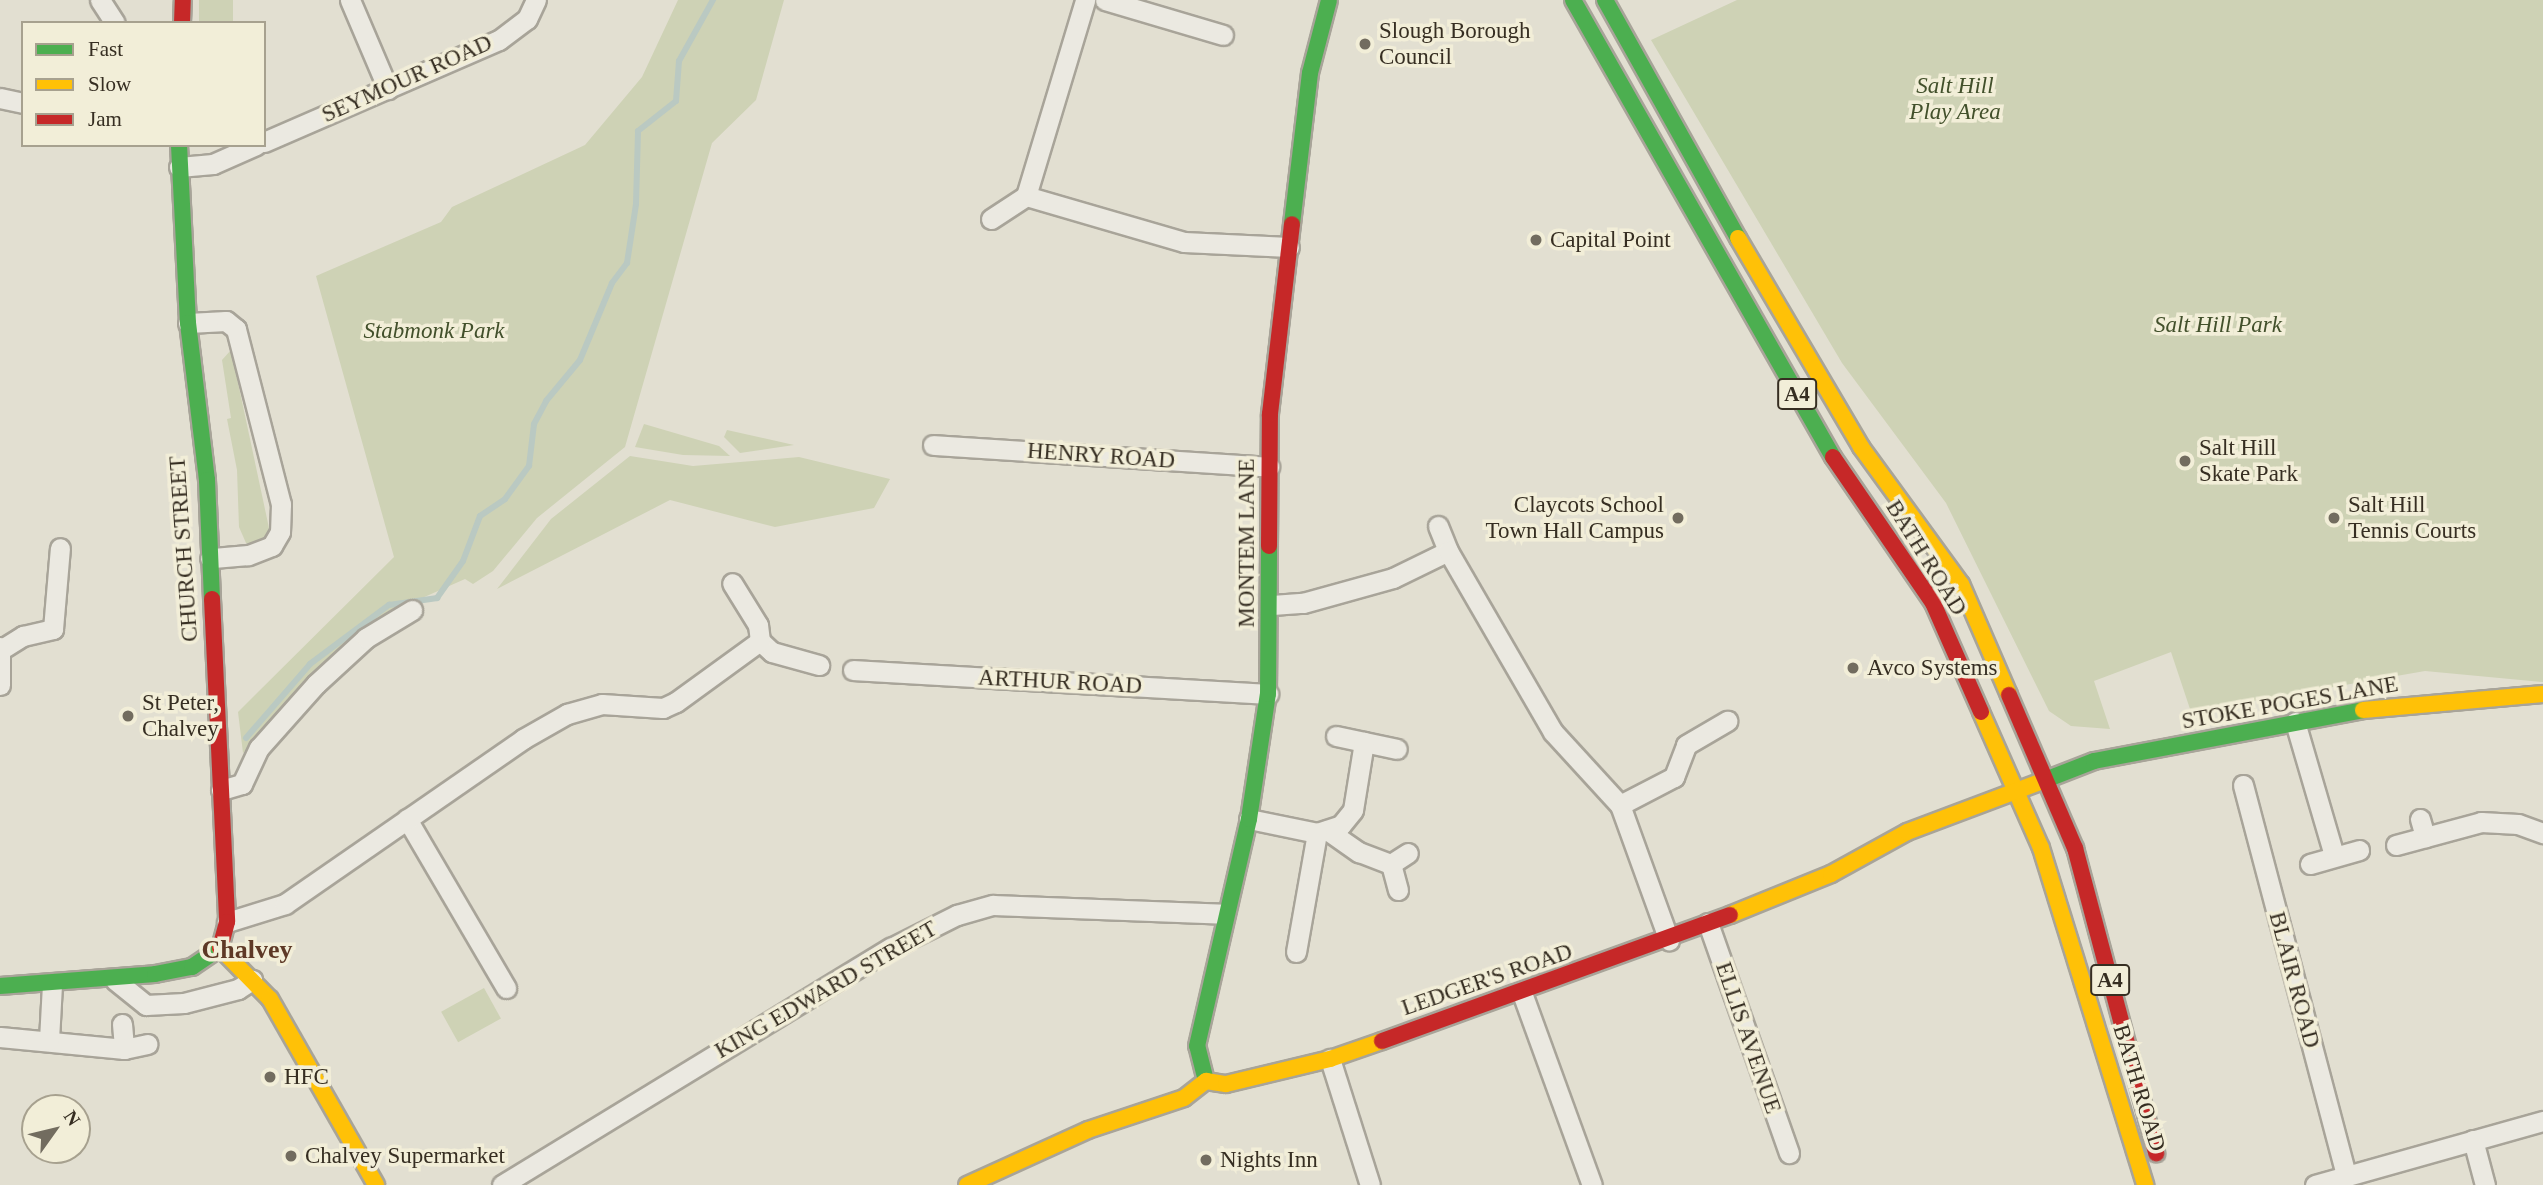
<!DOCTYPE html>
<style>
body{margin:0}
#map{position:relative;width:2543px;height:1185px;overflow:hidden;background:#e2dfd1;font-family:Georgia,serif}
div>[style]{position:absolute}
.green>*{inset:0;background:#ced2b5;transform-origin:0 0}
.stream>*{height:6px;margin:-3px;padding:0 3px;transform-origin:3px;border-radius:3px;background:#bac9c2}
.roads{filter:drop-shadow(2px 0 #a8a499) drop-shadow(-2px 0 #a8a499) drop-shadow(0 2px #a8a499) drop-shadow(0 -2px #a8a499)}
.street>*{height:19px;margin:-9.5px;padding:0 9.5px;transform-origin:9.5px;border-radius:9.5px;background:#ebe9e1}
.fast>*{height:16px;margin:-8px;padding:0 8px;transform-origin:8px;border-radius:8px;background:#4caf50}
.slow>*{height:16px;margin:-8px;padding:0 8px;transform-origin:8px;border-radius:8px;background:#ffc107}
.jam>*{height:16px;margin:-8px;padding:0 8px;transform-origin:8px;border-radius:8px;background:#c62828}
.dots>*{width:19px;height:19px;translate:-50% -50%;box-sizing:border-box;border:4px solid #f2eed8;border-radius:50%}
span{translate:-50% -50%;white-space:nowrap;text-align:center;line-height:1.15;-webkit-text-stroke:7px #f2eed8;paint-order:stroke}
.shield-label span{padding:2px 5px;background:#f2eed8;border:2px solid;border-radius:5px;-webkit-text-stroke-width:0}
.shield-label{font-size:21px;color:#362e22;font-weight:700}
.poi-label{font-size:23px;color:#362e22}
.left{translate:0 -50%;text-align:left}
.right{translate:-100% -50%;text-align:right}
.street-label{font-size:23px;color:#362e22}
.park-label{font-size:23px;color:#42502b;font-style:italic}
.quarter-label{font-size:26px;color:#5e3926;font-weight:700}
.legend{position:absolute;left:21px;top:21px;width:245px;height:126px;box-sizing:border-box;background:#f2eed8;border:2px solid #a7a18f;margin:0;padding:9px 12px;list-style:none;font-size:21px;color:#362e22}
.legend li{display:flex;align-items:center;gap:14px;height:35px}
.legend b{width:35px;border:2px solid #a7a18f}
.north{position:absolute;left:21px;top:1094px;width:70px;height:70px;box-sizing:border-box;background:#f2eed8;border:2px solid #a7a18f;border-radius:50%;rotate:56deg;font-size:19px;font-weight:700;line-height:28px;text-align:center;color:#362e22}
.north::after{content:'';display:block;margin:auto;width:24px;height:32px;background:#726c5f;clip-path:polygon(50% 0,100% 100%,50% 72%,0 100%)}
</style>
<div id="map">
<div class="green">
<i style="left:199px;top:0;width:34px;height:23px"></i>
<i style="clip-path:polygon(678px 0,784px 0,756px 100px,712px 143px,625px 447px,537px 518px,493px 571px,473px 584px,465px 579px,377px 618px,243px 753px,238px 712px,394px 557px,316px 276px,441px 222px,452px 207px,585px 145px,642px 77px)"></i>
<i style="clip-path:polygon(1737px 0,2543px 0,2543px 682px,2425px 671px,2191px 712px,2171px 652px,2094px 681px,2110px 729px,2071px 726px,2049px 711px,1946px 503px,1842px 363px,1651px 40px)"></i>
<i style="clip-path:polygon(231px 350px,269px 528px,267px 538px,253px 545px,246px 543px,239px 527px,237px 470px,227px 419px,231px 418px,222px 360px)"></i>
<i style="clip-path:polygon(644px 424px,719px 446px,730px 456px,683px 455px,635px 447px)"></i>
<i style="clip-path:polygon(727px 430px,794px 445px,740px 453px,724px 437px)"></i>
<i style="clip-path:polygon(630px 456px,693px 466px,799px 457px,890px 479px,874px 508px,775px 527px,670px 500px,497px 589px,551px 519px)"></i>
<i style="left:484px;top:988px;width:35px;height:49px;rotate:61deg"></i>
</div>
<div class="stream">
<i style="left:246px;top:738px;width:98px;rotate:-49.1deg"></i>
<i style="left:310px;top:664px;width:99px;rotate:-36.8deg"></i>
<i style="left:389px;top:605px;width:49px;rotate:-8.3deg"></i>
<i style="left:437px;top:598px;width:45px;rotate:-54.9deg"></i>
<i style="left:463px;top:561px;width:48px;rotate:-69.3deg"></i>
<i style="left:480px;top:516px;width:30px;rotate:-34deg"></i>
<i style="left:505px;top:499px;width:41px;rotate:-54deg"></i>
<i style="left:529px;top:466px;width:42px;rotate:-83.2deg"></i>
<i style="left:534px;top:424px;width:26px;rotate:-62deg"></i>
<i style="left:546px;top:401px;width:53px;rotate:-50.3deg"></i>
<i style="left:580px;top:360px;width:83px;rotate:-67.4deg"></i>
<i style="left:612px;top:283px;width:25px;rotate:-53deg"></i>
<i style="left:627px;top:263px;width:60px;rotate:-81.3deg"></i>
<i style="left:636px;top:204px;width:73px;rotate:-88.4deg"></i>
<i style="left:638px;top:131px;width:48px;rotate:-38.3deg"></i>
<i style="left:676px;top:101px;width:40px;rotate:-85.7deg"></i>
<i style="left:679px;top:61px;width:70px;rotate:-60.9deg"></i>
</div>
<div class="roads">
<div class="street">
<i style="left:100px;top:0;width:27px;rotate:57deg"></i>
<i style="left:350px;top:0;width:97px;rotate:66.9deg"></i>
<i style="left:1105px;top:0;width:123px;rotate:16.5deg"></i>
<i style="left:0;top:98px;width:24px;rotate:12deg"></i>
<i style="left:264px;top:142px;width:256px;rotate:-23.5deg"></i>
<i style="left:499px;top:40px;width:35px;rotate:-37deg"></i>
<i style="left:527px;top:19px;width:21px;rotate:-65deg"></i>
<i style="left:179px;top:167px;width:34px;rotate:-5deg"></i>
<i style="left:213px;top:164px;width:47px;rotate:-23.8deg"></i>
<i style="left:1026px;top:196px;width:205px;rotate:-73.2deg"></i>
<i style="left:991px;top:219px;width:42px;rotate:-33.3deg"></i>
<i style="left:1026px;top:196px;width:165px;rotate:16.2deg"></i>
<i style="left:1184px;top:242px;width:105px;rotate:2.7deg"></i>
<i style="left:188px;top:323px;width:38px;rotate:-3deg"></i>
<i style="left:226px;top:321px;width:13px;rotate:39deg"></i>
<i style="left:236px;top:329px;width:181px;rotate:75.6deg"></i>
<i style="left:281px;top:504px;width:28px;rotate:92deg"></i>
<i style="left:280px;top:532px;width:16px;rotate:120deg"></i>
<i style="left:272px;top:546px;width:26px;rotate:159deg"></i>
<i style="left:248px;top:555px;width:38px;rotate:175deg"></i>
<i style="left:933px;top:445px;width:337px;rotate:3.7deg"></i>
<i style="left:1438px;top:526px;width:27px;rotate:68deg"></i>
<i style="left:1272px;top:605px;width:31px;rotate:-4deg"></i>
<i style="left:1303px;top:603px;width:93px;rotate:-15.5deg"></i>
<i style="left:1393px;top:578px;width:61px;rotate:-26.1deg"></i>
<i style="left:1448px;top:551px;width:209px;rotate:59.9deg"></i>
<i style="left:1553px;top:732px;width:99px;rotate:47.5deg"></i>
<i style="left:1620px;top:805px;width:144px;rotate:70.1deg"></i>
<i style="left:760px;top:641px;width:16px;rotate:43deg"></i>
<i style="left:772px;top:652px;width:49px;rotate:15.5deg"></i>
<i style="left:0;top:647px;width:38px;rotate:90deg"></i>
<i style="left:2px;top:649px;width:25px;rotate:-32deg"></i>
<i style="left:23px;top:636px;width:31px;rotate:-13deg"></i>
<i style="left:53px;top:629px;width:81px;rotate:-85.1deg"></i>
<i style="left:853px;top:670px;width:416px;rotate:3.3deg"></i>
<i style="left:2295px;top:722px;width:139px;rotate:73.7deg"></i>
<i style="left:1336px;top:736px;width:62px;rotate:12deg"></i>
<i style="left:2243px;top:785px;width:403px;rotate:75.2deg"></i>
<i style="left:221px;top:790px;width:22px;rotate:-16deg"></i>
<i style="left:242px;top:784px;width:40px;rotate:-65deg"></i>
<i style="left:259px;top:748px;width:86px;rotate:-48.3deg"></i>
<i style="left:316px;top:684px;width:68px;rotate:-42.6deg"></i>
<i style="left:366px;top:638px;width:54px;rotate:-31.3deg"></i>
<i style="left:1620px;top:805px;width:61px;rotate:-27.4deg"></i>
<i style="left:1674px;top:777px;width:34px;rotate:-69deg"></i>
<i style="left:1686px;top:745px;width:48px;rotate:-30.3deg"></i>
<i style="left:407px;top:819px;width:196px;rotate:59.6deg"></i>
<i style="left:1249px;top:819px;width:69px;rotate:11.6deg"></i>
<i style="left:1317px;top:833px;width:25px;rotate:-18deg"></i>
<i style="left:1341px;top:825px;width:19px;rotate:-51deg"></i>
<i style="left:1353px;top:810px;width:69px;rotate:-80.8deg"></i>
<i style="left:2420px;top:819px;width:19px;rotate:74deg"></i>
<i style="left:1327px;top:830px;width:39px;rotate:35deg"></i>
<i style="left:1359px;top:852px;width:34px;rotate:21deg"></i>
<i style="left:2396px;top:845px;width:88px;rotate:-15.1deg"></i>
<i style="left:2481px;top:822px;width:37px;rotate:3deg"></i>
<i style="left:2518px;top:824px;width:27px;rotate:20deg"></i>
<i style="left:2310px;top:864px;width:51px;rotate:-15.9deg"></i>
<i style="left:1398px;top:890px;width:27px;rotate:-105deg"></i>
<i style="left:1391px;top:864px;width:20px;rotate:-33deg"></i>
<i style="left:227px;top:922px;width:61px;rotate:-17.2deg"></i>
<i style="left:285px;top:904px;width:290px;rotate:-34.7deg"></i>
<i style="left:523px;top:739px;width:51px;rotate:-29.6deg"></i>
<i style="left:567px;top:714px;width:36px;rotate:-16deg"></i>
<i style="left:602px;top:704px;width:61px;rotate:3.8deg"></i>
<i style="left:663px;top:708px;width:14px;rotate:-25deg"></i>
<i style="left:676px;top:702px;width:104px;rotate:-36deg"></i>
<i style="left:760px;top:641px;width:16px;rotate:-97deg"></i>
<i style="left:758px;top:625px;width:49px;rotate:-121.8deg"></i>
<i style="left:1708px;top:923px;width:244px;rotate:70.6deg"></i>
<i style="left:1296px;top:952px;width:121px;rotate:-80deg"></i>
<i style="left:115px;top:980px;width:40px;rotate:39deg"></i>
<i style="left:146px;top:1005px;width:38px;rotate:-3deg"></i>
<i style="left:184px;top:1003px;width:56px;rotate:-14.5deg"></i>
<i style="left:238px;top:989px;width:17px;rotate:-33deg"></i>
<i style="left:1522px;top:993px;width:204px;rotate:70deg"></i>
<i style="left:122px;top:1024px;width:25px;rotate:85deg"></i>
<i style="left:0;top:1037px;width:125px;rotate:5.5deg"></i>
<i style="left:124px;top:1049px;width:24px;rotate:-12deg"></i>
<i style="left:49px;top:1040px;width:55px;rotate:-86.9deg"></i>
<i style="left:1330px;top:1059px;width:132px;rotate:72.4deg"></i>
<i style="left:2473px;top:1140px;width:47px;rotate:75.1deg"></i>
<i style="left:502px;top:1185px;width:456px;rotate:-31.4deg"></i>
<i style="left:891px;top:948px;width:74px;rotate:-26.6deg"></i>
<i style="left:957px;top:915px;width:37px;rotate:-16deg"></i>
<i style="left:993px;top:905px;width:231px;rotate:2.2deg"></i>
<i style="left:2315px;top:1185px;width:237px;rotate:-15.7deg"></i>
</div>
<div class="fast">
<i style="left:1573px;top:0;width:526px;rotate:60.36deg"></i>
<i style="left:1605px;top:0;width:273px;rotate:60.8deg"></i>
<i style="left:179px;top:145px;width:178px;rotate:87.1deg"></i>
<i style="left:188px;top:323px;width:158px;rotate:83.1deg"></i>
<i style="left:207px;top:480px;width:119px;rotate:87.6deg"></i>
<i style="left:1292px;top:224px;width:152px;rotate:-83.2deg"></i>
<i style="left:1310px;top:73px;width:75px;rotate:-75.4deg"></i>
<i style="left:2040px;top:782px;width:58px;rotate:-21.3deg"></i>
<i style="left:2094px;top:761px;width:274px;rotate:-10.7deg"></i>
<i style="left:0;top:986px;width:155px;rotate:-4.4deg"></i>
<i style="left:155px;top:974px;width:38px;rotate:-11deg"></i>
<i style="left:192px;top:967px;width:34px;rotate:-34deg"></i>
<i style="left:1206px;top:1081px;width:36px;rotate:-104deg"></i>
<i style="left:1197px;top:1046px;width:233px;rotate:-77.1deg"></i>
<i style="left:1249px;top:819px;width:126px;rotate:-81.4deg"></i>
<i style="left:1268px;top:694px;width:148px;rotate:-89.6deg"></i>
</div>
<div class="slow">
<i style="left:1738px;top:238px;width:243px;rotate:59.5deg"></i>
<i style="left:1861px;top:447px;width:170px;rotate:53.9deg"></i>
<i style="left:1961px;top:584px;width:121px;rotate:66.6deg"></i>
<i style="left:2363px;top:710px;width:181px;rotate:-5.1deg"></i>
<i style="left:1981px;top:712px;width:149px;rotate:66.2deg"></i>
<i style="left:2041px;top:848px;width:353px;rotate:72.8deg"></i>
<i style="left:1730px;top:915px;width:109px;rotate:-22.1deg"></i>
<i style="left:1831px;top:874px;width:87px;rotate:-28.9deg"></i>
<i style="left:1907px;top:832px;width:142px;rotate:-20.6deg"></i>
<i style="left:220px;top:948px;width:71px;rotate:45.6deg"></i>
<i style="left:270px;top:999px;width:214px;rotate:60.3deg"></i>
<i style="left:967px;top:1185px;width:133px;rotate:-24.4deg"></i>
<i style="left:1088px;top:1130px;width:101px;rotate:-18.4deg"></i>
<i style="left:1184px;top:1098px;width:28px;rotate:-38deg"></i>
<i style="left:1206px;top:1081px;width:20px;rotate:9deg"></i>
<i style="left:1226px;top:1084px;width:107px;rotate:-13.5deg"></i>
<i style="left:1330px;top:1059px;width:55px;rotate:-19.1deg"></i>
</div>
<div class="jam">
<i style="left:182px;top:23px;width:23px;rotate:-88deg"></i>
<i style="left:1833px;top:457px;width:177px;rotate:55.6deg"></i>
<i style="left:1933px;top:603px;width:119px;rotate:66.2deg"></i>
<i style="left:1269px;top:546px;width:132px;rotate:-89.6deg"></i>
<i style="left:1270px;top:414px;width:191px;rotate:-83.4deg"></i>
<i style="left:212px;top:599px;width:323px;rotate:87.3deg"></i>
<i style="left:227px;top:922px;width:27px;rotate:105deg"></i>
<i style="left:2009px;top:695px;width:167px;rotate:66.7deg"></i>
<i style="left:2075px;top:848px;width:316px;rotate:75.1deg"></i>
<i style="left:1382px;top:1041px;width:370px;rotate:-19.9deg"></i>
</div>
</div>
<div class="dots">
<i style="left:1365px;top:44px;background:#726c5f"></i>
<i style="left:1536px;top:240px;background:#726c5f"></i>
<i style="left:2185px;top:461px;background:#726c5f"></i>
<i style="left:1678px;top:518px;background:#726c5f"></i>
<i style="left:2334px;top:518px;background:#726c5f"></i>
<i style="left:1853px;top:668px;background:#726c5f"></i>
<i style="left:128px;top:716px;background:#726c5f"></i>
<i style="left:270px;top:1077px;background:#726c5f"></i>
<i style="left:291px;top:1156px;background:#726c5f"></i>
<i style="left:1206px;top:1160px;background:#726c5f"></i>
</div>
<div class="shield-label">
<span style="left:1797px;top:394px">A4</span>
<span style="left:2110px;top:980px">A4</span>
</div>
<div class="poi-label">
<span class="left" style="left:1379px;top:44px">Slough Borough<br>Council</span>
<span class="left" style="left:1550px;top:240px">Capital Point</span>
<span class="left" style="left:2199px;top:461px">Salt Hill<br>Skate Park</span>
<span class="right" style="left:1664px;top:518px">Claycots School<br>Town Hall Campus</span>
<span class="left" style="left:2348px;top:518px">Salt Hill<br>Tennis Courts</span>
<span class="left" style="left:1867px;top:668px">Avco Systems</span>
<span class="left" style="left:142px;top:716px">St Peter,<br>Chalvey</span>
<span class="left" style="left:284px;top:1077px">HFC</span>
<span class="left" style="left:305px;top:1156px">Chalvey Supermarket</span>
<span class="left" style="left:1220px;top:1160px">Nights Inn</span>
</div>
<div class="street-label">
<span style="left:407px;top:79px;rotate:-24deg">SEYMOUR ROAD</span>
<span style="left:1101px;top:456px;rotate:4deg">HENRY ROAD</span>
<span style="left:1247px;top:543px;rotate:-90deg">MONTEM LANE</span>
<span style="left:184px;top:549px;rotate:-94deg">CHURCH STREET</span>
<span style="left:1926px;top:558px;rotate:58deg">BATH ROAD</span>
<span style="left:1060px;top:682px;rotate:3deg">ARTHUR ROAD</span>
<span style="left:2290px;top:703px;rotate:-10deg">STOKE POGES LANE</span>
<span style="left:1487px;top:980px;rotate:-19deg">LEDGER'S ROAD</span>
<span style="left:2294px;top:980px;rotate:75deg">BLAIR ROAD</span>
<span style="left:826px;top:990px;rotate:-30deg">KING EDWARD STREET</span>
<span style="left:1748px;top:1038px;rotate:71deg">ELLIS AVENUE</span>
<span style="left:2139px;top:1088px;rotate:73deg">BATH ROAD</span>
</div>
<div class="park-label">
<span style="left:1955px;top:99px">Salt Hill<br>Play Area</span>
<span style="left:2218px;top:325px">Salt Hill Park</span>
<span style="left:434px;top:331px">Stabmonk Park</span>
</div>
<div class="quarter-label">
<span style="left:247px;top:950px">Chalvey</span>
</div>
<ul class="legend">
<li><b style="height:9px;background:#4caf50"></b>Fast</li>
<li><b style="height:9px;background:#ffc107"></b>Slow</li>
<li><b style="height:9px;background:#c62828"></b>Jam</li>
</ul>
<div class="north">N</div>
</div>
